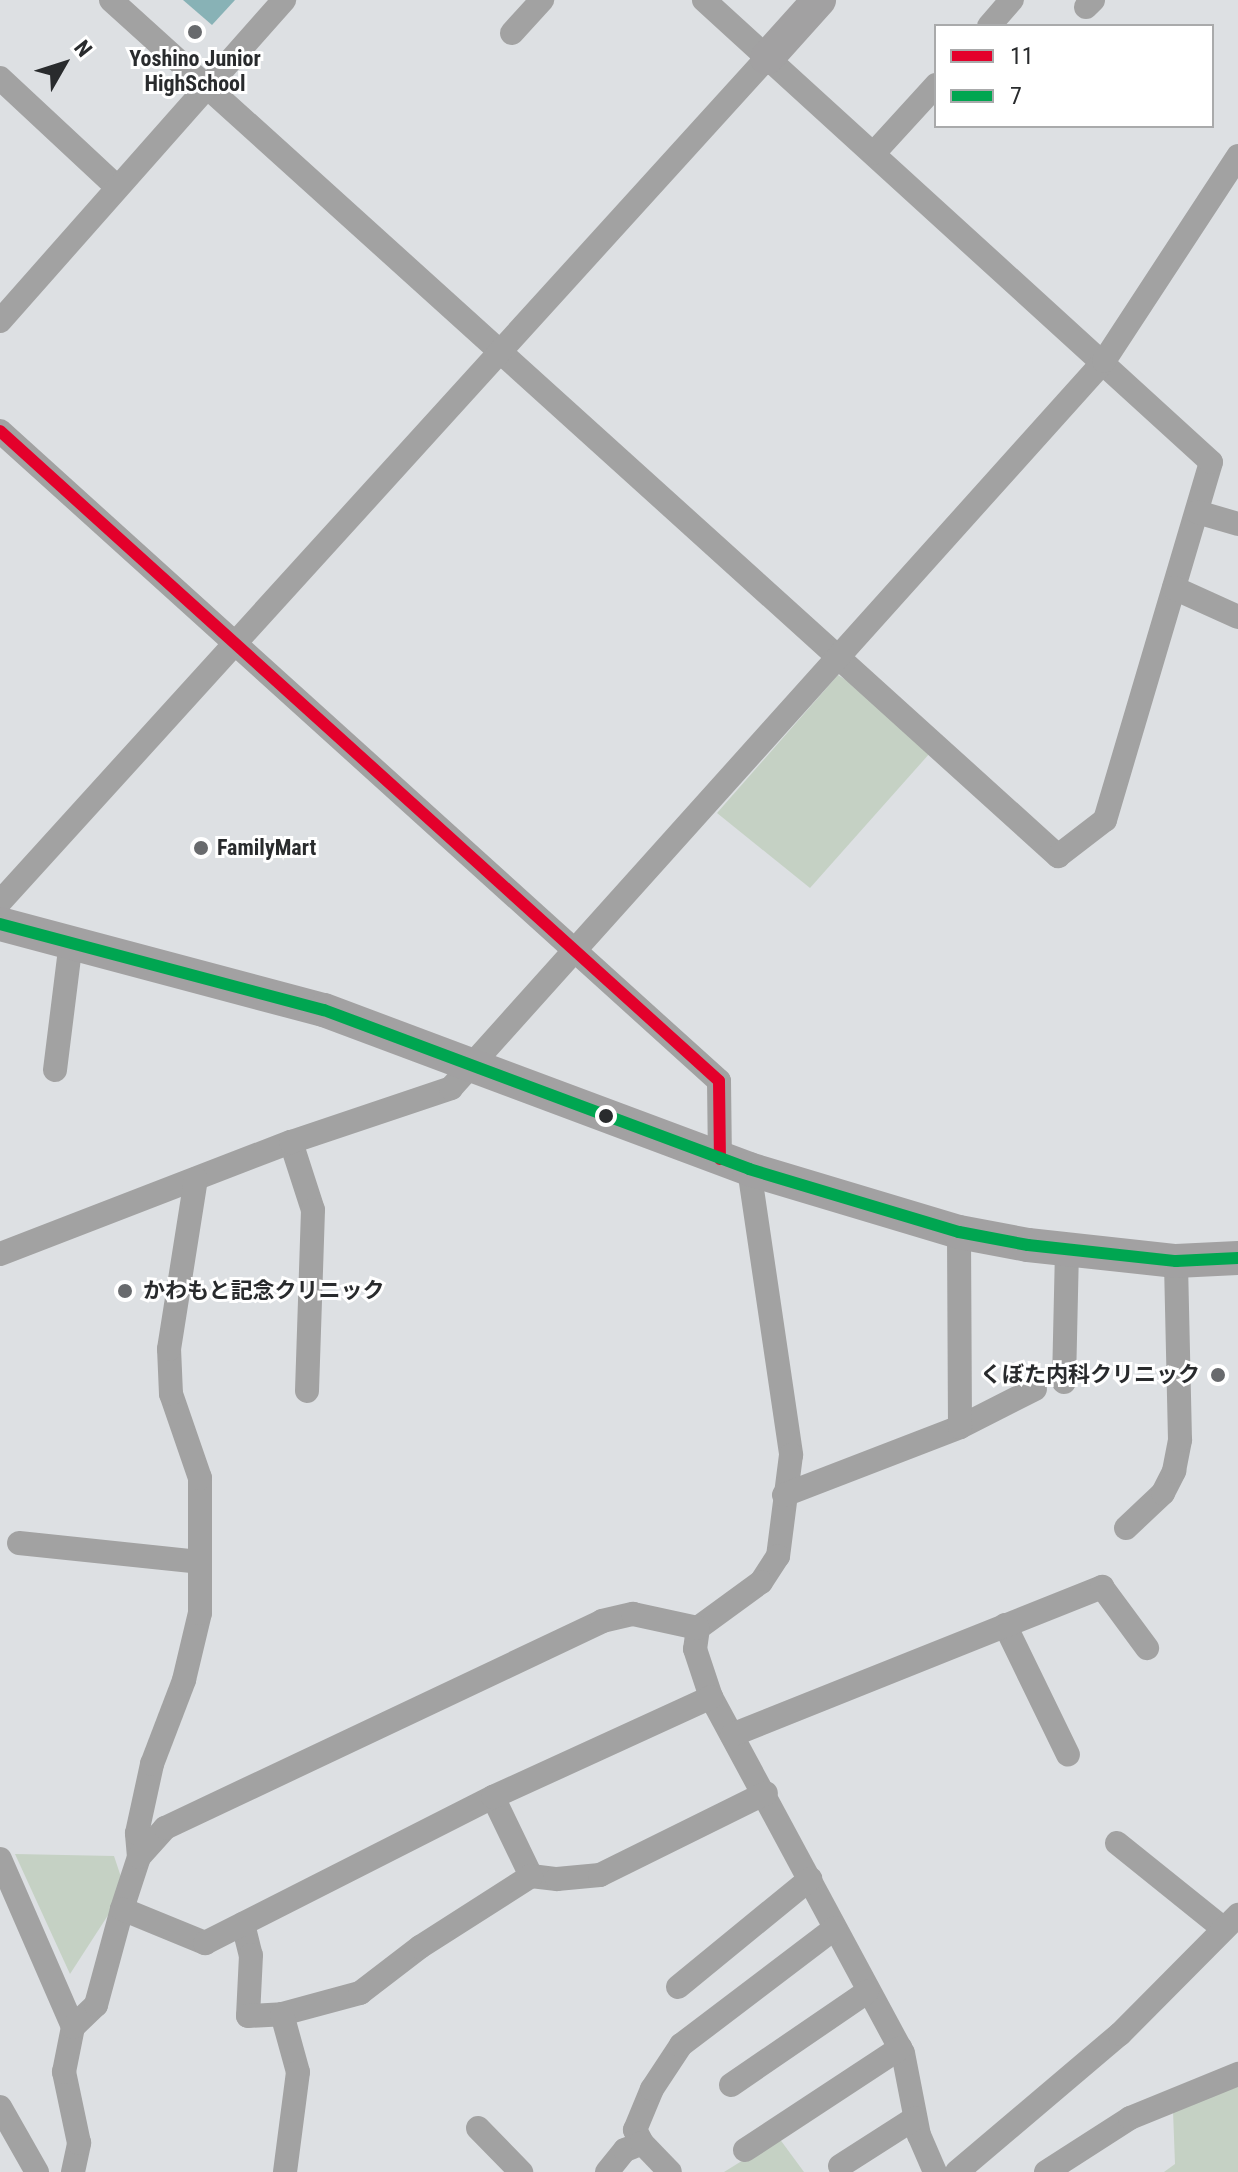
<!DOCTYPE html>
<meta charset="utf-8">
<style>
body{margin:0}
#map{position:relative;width:1238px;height:2172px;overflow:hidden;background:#dde0e3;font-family:"Roboto Condensed","Noto Sans JP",sans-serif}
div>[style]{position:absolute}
.green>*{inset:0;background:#c5d1c4}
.water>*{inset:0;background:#88b2b6}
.street>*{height:24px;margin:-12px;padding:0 12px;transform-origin:12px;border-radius:12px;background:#a2a2a2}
.secondary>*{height:34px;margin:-17px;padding:0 17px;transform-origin:17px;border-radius:17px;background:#a2a1a2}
.bus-1>*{height:12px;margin:-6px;padding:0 6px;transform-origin:6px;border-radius:6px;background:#e4002b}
.bus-2>*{height:12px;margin:-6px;padding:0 6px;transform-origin:6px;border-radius:6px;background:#00a651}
.dots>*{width:22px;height:22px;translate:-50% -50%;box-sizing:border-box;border:4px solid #fff;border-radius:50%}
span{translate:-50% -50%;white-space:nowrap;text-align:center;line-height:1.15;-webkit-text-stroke:6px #fff;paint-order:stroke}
.poi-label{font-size:22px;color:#292b2d;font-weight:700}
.left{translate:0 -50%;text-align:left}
.right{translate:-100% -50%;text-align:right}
.legend{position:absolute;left:934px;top:24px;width:280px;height:104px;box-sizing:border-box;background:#fff;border:2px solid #a9aaab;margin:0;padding:10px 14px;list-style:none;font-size:24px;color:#292b2d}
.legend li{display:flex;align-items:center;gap:16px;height:40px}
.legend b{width:40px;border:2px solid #a9aaab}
.north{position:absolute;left:24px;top:24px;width:80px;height:80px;-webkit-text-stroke:6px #fff;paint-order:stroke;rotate:51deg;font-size:22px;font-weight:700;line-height:32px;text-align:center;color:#292b2d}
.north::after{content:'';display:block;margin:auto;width:28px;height:36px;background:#292b2d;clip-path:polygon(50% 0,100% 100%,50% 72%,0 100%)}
</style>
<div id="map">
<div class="green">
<i style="clip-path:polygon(838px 675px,876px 699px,930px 753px,810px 888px,717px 813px)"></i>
<i style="clip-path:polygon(15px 1854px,114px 1856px,125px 1889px,70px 1974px)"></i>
<i style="clip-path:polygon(1238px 2084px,1238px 2172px,1164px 2172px,1175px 2164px,1173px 2111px)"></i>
<i style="clip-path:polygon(779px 2138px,804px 2172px,724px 2172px)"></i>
</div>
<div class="water">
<i style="clip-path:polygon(183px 0,235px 0,212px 25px)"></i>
</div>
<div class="street">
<i style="left:111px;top:0;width:1277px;rotate:42.11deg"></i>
<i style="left:1058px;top:856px;width:59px;rotate:-37.5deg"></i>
<i style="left:1105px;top:820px;width:373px;rotate:-73.5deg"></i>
<i style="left:1211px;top:462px;width:686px;rotate:-137.66deg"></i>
<i style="left:1086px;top:7px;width:10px;rotate:-45deg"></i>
<i style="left:989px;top:26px;width:35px;rotate:-49deg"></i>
<i style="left:512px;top:33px;width:45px;rotate:-47.7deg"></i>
<i style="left:0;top:78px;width:160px;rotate:43deg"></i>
<i style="left:874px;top:153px;width:92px;rotate:-47.6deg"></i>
<i style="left:0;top:321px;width:429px;rotate:-48.5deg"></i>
<i style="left:0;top:431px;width:969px;rotate:42.11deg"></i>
<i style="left:719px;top:1081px;width:78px;rotate:89.3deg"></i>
<i style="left:1197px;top:512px;width:43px;rotate:16.3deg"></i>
<i style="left:1174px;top:588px;width:70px;rotate:24.4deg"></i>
<i style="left:0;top:902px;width:1140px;rotate:-47.74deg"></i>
<i style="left:55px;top:1070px;width:129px;rotate:-82.9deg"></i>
<i style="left:291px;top:1142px;width:71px;rotate:72.1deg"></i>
<i style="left:313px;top:1210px;width:181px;rotate:91.9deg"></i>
<i style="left:749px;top:1169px;width:289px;rotate:81.6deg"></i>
<i style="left:791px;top:1455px;width:102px;rotate:97.3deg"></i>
<i style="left:778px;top:1556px;width:31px;rotate:123deg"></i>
<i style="left:761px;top:1582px;width:78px;rotate:143.9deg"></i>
<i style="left:698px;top:1628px;width:21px;rotate:98deg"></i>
<i style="left:695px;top:1649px;width:51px;rotate:71.6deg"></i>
<i style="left:711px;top:1697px;width:404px;rotate:61.7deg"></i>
<i style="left:903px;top:2053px;width:84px;rotate:79deg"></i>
<i style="left:919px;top:2135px;width:40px;rotate:66.6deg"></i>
<i style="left:0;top:1254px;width:312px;rotate:-21.1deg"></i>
<i style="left:291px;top:1142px;width:169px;rotate:-18.6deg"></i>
<i style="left:451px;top:1088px;width:977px;rotate:-48.07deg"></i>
<i style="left:1104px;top:361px;width:245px;rotate:-56.8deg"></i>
<i style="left:1064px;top:1382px;width:133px;rotate:-88.7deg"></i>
<i style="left:960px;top:1427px;width:84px;rotate:-26.9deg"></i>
<i style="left:784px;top:1495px;width:189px;rotate:-21.1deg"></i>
<i style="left:960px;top:1427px;width:195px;rotate:-90.3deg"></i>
<i style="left:1126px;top:1528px;width:51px;rotate:-43.4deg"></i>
<i style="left:1163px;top:1493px;width:25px;rotate:-63deg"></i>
<i style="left:1174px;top:1471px;width:32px;rotate:-79deg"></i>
<i style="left:1180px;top:1440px;width:179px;rotate:-91.3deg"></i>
<i style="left:19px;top:1543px;width:181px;rotate:6deg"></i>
<i style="left:1005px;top:1625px;width:144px;rotate:64.1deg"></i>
<i style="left:732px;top:1735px;width:399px;rotate:-21.8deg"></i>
<i style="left:1102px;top:1587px;width:76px;rotate:53.6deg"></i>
<i style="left:493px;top:1797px;width:88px;rotate:64.3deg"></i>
<i style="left:531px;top:1876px;width:26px;rotate:7deg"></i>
<i style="left:557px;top:1879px;width:43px;rotate:-5.3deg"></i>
<i style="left:600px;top:1875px;width:185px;rotate:-26.3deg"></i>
<i style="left:1117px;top:1843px;width:137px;rotate:38.8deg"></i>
<i style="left:139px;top:1857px;width:24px;rotate:-95deg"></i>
<i style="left:137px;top:1833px;width:71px;rotate:-77.7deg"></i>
<i style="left:152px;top:1764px;width:90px;rotate:-69.1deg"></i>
<i style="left:184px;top:1680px;width:69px;rotate:-76.6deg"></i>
<i style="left:200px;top:1613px;width:135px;rotate:-90deg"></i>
<i style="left:200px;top:1478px;width:89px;rotate:-109deg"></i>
<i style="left:171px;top:1394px;width:45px;rotate:-92.5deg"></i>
<i style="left:169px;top:1349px;width:172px;rotate:-81deg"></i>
<i style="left:0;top:1859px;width:183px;rotate:66.5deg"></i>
<i style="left:122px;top:1909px;width:55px;rotate:-71.9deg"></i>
<i style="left:139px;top:1857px;width:39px;rotate:-48deg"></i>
<i style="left:165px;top:1828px;width:484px;rotate:-25.3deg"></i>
<i style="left:602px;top:1621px;width:32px;rotate:-13deg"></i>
<i style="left:633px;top:1614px;width:66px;rotate:12.2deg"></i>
<i style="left:243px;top:1924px;width:32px;rotate:76deg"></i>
<i style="left:251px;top:1955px;width:61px;rotate:92.8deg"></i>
<i style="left:248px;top:2016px;width:34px;rotate:-3deg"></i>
<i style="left:282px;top:2014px;width:81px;rotate:-15.1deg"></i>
<i style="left:360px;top:1993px;width:76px;rotate:-37.5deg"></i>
<i style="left:420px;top:1947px;width:132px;rotate:-32.6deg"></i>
<i style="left:678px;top:1987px;width:171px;rotate:-39.3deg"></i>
<i style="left:282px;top:2014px;width:60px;rotate:74.6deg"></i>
<i style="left:298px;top:2072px;width:101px;rotate:97.4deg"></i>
<i style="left:731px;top:2085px;width:165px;rotate:-34.4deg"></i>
<i style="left:0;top:2107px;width:75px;rotate:60.4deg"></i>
<i style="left:478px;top:2128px;width:62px;rotate:45.7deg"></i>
<i style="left:642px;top:2143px;width:15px;rotate:-118deg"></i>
<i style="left:635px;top:2130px;width:44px;rotate:-67.5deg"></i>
<i style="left:652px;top:2089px;width:53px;rotate:-56.6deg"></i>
<i style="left:681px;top:2045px;width:193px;rotate:-37.2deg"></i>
<i style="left:745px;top:2150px;width:186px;rotate:-33.3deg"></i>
<i style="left:840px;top:2166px;width:89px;rotate:-32.6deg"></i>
<i style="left:73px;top:2172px;width:30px;rotate:-78deg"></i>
<i style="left:79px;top:2143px;width:73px;rotate:-101.9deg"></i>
<i style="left:64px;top:2072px;width:46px;rotate:-78.7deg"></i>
<i style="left:73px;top:2027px;width:32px;rotate:-44deg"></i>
<i style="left:96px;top:2005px;width:99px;rotate:-74.8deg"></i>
<i style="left:122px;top:1909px;width:90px;rotate:22.3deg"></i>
<i style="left:205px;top:1943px;width:323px;rotate:-26.9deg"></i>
<i style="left:493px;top:1797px;width:240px;rotate:-24.6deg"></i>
<i style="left:607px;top:2172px;width:28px;rotate:-51deg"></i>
<i style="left:625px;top:2150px;width:18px;rotate:-22deg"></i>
<i style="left:642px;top:2143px;width:40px;rotate:46deg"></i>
<i style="left:957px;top:2172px;width:214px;rotate:-40.3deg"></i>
<i style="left:1120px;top:2034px;width:168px;rotate:-45.2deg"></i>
<i style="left:1046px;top:2172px;width:100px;rotate:-32.7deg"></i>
<i style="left:1130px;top:2118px;width:117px;rotate:-22.2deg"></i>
</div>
<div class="secondary">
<i style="left:767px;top:58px;width:78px;rotate:-48.1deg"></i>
<i style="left:0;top:924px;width:335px;rotate:14.9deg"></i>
<i style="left:324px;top:1010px;width:454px;rotate:20.5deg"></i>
<i style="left:749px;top:1169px;width:219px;rotate:16.7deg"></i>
<i style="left:959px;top:1232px;width:70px;rotate:10.7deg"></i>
<i style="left:1028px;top:1245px;width:149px;rotate:6.2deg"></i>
<i style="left:1176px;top:1261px;width:62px;rotate:-2.8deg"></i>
</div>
<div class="bus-1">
<i style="left:0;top:431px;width:969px;rotate:42.11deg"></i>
<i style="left:719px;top:1081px;width:78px;rotate:89.3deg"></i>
</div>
<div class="bus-2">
<i style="left:0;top:924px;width:335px;rotate:14.9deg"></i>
<i style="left:324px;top:1010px;width:454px;rotate:20.5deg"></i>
<i style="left:749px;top:1169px;width:219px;rotate:16.7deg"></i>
<i style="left:959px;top:1232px;width:70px;rotate:10.7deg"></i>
<i style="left:1028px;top:1245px;width:149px;rotate:6.2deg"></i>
<i style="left:1176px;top:1261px;width:62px;rotate:-2.8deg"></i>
</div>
<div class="dots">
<i style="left:195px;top:32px;background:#686a6d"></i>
<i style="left:201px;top:848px;background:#686a6d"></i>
<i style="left:606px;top:1116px;background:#292b2d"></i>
<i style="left:125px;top:1291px;background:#686a6d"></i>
<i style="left:1218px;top:1375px;background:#686a6d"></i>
</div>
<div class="poi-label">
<span style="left:195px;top:71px">Yoshino Junior<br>HighSchool</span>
<span class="left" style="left:217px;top:848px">FamilyMart</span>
<span class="left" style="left:143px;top:1291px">かわもと記念クリニック</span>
<span class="right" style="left:1200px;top:1375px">くぼた内科クリニック</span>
</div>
<ul class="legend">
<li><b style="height:10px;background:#e4002b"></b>11</li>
<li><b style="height:10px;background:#00a651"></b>7</li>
</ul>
<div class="north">N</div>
</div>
